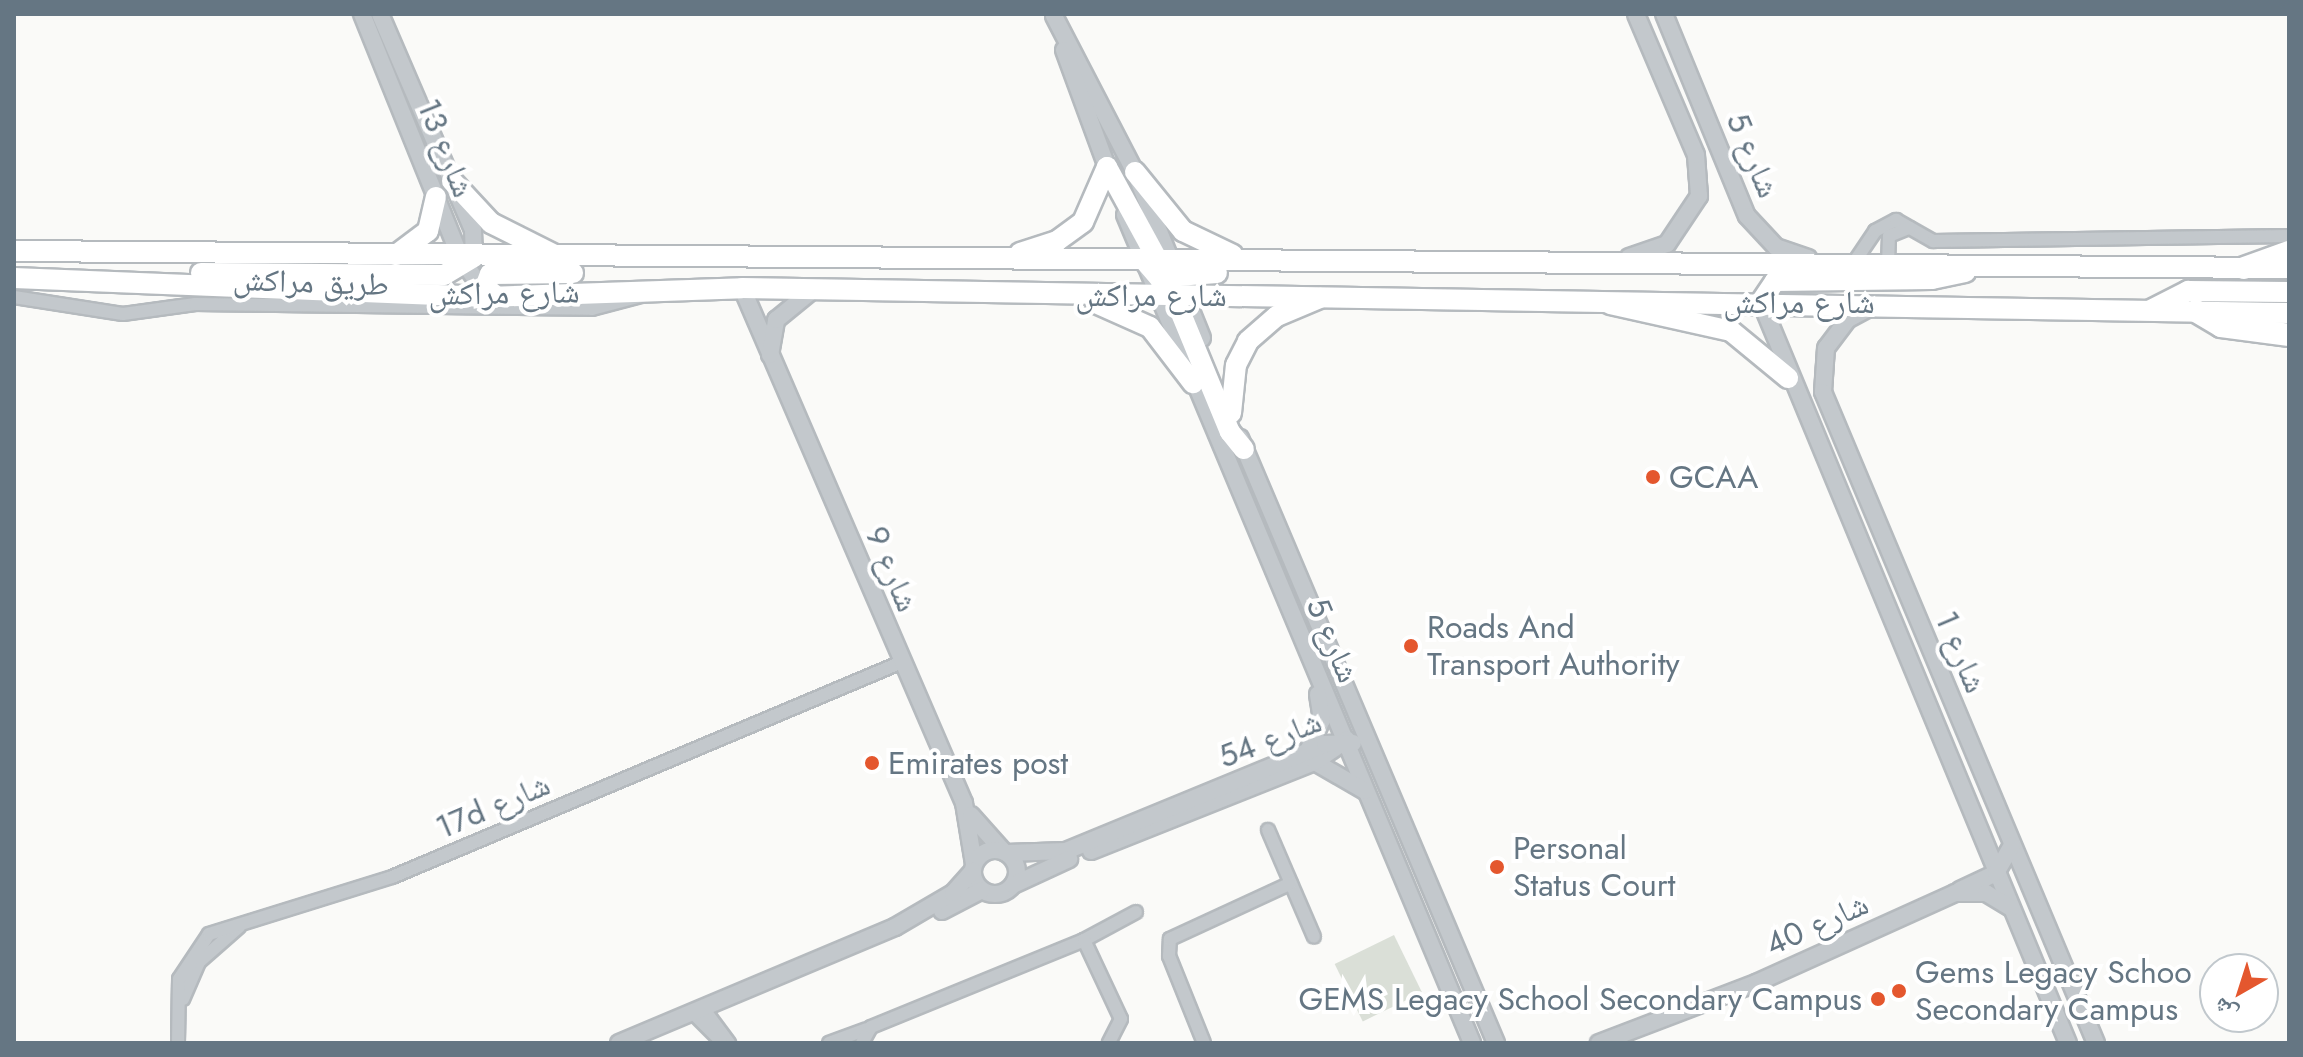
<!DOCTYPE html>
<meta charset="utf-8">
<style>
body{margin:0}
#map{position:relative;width:2303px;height:1057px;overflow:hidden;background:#fafaf8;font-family:Jost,"Noto Naskh Arabic",sans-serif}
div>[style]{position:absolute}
.green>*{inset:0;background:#dadfd7;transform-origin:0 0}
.roads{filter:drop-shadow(2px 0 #b5babe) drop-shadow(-2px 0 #b5babe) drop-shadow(0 2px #b5babe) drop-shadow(0 -2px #b5babe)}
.minor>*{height:12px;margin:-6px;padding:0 6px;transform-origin:6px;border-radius:6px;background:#c3c8cc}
.tertiary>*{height:16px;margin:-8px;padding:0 8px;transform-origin:8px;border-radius:8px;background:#c3c8cc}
.tertiary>.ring{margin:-8px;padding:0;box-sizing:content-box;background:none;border:16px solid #c3c8cc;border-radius:50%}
.primary>*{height:20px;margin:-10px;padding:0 10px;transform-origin:10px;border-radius:10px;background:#fff}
.motorway>*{height:22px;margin:-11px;padding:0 11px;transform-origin:11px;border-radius:11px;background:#fff}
.dots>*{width:22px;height:22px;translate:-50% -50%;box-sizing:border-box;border:4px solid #fff;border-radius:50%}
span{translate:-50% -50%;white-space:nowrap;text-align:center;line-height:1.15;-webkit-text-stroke:8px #fff;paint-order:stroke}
.street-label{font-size:32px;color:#657683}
.poi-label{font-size:32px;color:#657683}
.left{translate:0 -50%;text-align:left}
.right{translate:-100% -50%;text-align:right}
.frame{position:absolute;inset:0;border:16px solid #657683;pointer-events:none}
.north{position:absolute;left:2199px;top:953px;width:80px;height:80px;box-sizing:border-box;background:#fff;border:2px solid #c1c8cd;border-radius:50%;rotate:219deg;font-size:22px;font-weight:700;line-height:32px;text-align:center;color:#657683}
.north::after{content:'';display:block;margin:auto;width:28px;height:36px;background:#e4572e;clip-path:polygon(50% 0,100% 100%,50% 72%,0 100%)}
</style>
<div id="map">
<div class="green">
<i style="left:1394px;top:935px;width:64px;height:66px;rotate:64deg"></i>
</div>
<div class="roads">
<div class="minor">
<i style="left:1853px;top:264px;width:40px;rotate:-56deg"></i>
<i style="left:1875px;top:231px;width:24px;rotate:-28deg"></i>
<i style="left:1896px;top:220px;width:43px;rotate:29.6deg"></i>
<i style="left:1933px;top:241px;width:356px;rotate:-0.8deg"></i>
<i style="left:1888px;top:264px;width:28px;rotate:-88deg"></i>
<i style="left:1889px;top:236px;width:22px;rotate:-22deg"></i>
<i style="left:14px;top:297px;width:110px;rotate:8.9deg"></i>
<i style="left:123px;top:314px;width:73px;rotate:-7.9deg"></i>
<i style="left:195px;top:304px;width:397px;rotate:0.7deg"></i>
<i style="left:592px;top:309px;width:55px;rotate:-14.8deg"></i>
<i style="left:1268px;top:830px;width:116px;rotate:66.7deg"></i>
<i style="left:1084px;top:940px;width:59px;rotate:-28.3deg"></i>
<i style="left:183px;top:999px;width:40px;rotate:-66.6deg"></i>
<i style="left:199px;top:962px;width:53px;rotate:-41.2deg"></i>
<i style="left:703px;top:1008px;width:44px;rotate:53.4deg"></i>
<i style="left:692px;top:1012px;width:41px;rotate:45deg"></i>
<i style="left:178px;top:1043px;width:64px;rotate:-89.1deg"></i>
<i style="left:179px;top:979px;width:54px;rotate:-56.3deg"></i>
<i style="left:209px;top:934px;width:192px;rotate:-17.3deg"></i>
<i style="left:392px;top:877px;width:553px;rotate:-22.86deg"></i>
<i style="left:829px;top:1043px;width:40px;rotate:-20.2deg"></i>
<i style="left:862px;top:1043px;width:18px;rotate:-61deg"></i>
<i style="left:871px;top:1027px;width:230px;rotate:-22.2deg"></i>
<i style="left:1084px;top:940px;width:87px;rotate:64.9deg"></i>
<i style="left:1121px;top:1019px;width:27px;rotate:117deg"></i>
<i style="left:1204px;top:1043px;width:94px;rotate:-111.9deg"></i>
<i style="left:1169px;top:956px;width:17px;rotate:-87deg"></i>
<i style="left:1170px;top:939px;width:133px;rotate:-24.8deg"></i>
</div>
<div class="tertiary">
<i style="left:362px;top:14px;width:262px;rotate:68deg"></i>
<i style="left:460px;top:257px;width:49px;rotate:55deg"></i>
<i style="left:380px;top:14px;width:235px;rotate:66.7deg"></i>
<i style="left:473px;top:230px;width:27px;rotate:88deg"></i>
<i style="left:1664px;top:14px;width:218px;rotate:67.7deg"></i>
<i style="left:1747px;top:216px;width:42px;rotate:46.9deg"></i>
<i style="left:1776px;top:247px;width:34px;rotate:19deg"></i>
<i style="left:1054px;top:16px;width:176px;rotate:62.6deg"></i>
<i style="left:1135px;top:172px;width:179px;rotate:68deg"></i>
<i style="left:1064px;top:50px;width:136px;rotate:69.8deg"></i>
<i style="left:1125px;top:215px;width:898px;rotate:67.26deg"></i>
<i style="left:1629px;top:257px;width:40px;rotate:-18.9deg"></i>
<i style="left:1667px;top:244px;width:58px;rotate:-56.3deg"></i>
<i style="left:1699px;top:196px;width:41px;rotate:-94.2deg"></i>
<i style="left:1696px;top:155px;width:153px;rotate:-113.1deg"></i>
<i style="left:742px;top:288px;width:561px;rotate:66.68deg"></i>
<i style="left:964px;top:803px;width:62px;rotate:80.7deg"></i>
<i style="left:1761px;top:302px;width:802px;rotate:67.5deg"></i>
<i style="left:1871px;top:307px;width:26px;rotate:152deg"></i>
<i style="left:1848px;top:319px;width:36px;rotate:127deg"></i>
<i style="left:1826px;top:348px;width:44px;rotate:93.9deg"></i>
<i style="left:1823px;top:392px;width:706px;rotate:67.25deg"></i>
<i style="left:770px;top:355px;width:36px;rotate:-80deg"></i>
<i style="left:776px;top:320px;width:49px;rotate:-39.2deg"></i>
<i style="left:1240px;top:438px;width:657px;rotate:67.06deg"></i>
<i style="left:1308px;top:751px;width:34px;rotate:-66deg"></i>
<i style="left:1322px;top:720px;width:26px;rotate:-99deg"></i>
<i style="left:1315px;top:762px;width:58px;rotate:30.1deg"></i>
<i style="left:971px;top:815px;width:48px;rotate:48.4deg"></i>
<i class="ring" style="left:973px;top:850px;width:28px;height:28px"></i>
<i style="left:1091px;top:851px;width:241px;rotate:-21.7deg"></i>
<i style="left:1315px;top:762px;width:39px;rotate:-35deg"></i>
<i style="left:1006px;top:853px;width:60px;rotate:-1.9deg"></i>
<i style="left:1066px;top:851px;width:280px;rotate:-22.4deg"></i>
<i style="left:1325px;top:744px;width:28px;rotate:-2deg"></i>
<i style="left:1013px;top:885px;width:62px;rotate:-24.9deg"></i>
<i style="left:1960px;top:890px;width:40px;rotate:-25deg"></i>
<i style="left:1996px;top:873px;width:32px;rotate:-60deg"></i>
<i style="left:942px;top:911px;width:45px;rotate:-27.7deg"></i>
<i style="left:619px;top:1043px;width:299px;rotate:-22.8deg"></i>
<i style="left:895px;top:927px;width:67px;rotate:-30.4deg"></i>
<i style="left:953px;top:893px;width:30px;rotate:-48deg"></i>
<i style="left:1599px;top:1043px;width:168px;rotate:-20.9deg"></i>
<i style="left:1756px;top:983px;width:218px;rotate:-24.3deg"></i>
<i style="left:1955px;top:893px;width:31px"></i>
<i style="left:1986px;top:893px;width:29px;rotate:31deg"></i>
</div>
<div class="primary">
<i style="left:1107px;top:167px;width:115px;rotate:61.4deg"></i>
<i style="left:1135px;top:172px;width:76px;rotate:50.9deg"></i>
<i style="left:1183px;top:231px;width:55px;rotate:25.6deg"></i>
<i style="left:452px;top:181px;width:57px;rotate:47.1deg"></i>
<i style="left:491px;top:223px;width:69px;rotate:26.6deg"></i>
<i style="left:14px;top:251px;width:2275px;rotate:0.43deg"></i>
<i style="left:1020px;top:253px;width:39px;rotate:-18deg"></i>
<i style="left:1057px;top:241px;width:32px;rotate:-36deg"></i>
<i style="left:1083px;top:222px;width:60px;rotate:-66.4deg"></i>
<i style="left:396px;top:255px;width:40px;rotate:-37deg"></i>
<i style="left:428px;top:231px;width:35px;rotate:-77deg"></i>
<i style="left:1143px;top:259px;width:46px;rotate:49.4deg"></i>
<i style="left:1173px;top:294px;width:149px;rotate:67.6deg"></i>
<i style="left:1230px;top:432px;width:22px;rotate:51deg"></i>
<i style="left:201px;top:273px;width:243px;rotate:0.5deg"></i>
<i style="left:444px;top:275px;width:35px;rotate:-31deg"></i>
<i style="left:14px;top:278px;width:474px;rotate:2.3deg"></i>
<i style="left:488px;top:297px;width:254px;rotate:-2deg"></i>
<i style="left:742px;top:288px;width:1547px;rotate:0.93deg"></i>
<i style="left:1159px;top:291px;width:23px;rotate:-40deg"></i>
<i style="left:1177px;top:276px;width:40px;rotate:-4.3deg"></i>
<i style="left:497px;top:297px;width:16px;rotate:-140deg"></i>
<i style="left:485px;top:287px;width:14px;rotate:-69deg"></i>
<i style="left:490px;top:274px;width:83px;rotate:-0.7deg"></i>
<i style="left:1761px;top:302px;width:25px;rotate:-56deg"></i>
<i style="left:1775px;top:281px;width:157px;rotate:-0.7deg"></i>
<i style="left:1932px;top:279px;width:34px;rotate:-12deg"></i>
<i style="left:1096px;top:303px;width:59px;rotate:24deg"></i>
<i style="left:1150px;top:327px;width:71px;rotate:52.5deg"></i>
<i style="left:1610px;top:304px;width:124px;rotate:12.6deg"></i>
<i style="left:1731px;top:331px;width:74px;rotate:39.5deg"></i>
<i style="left:2151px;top:310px;width:42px;rotate:-27.2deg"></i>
<i style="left:2188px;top:291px;width:101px;rotate:0.6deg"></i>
<i style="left:1231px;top:413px;width:48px;rotate:-84.1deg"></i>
<i style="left:1236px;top:365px;width:27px;rotate:-63deg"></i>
<i style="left:1248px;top:341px;width:38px;rotate:-41deg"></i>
<i style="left:1277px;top:316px;width:47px;rotate:-22.7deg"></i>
</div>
<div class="motorway">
<i style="left:2244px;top:268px;width:48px;rotate:-19.6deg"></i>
<i style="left:2196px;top:311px;width:29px;rotate:31deg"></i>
<i style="left:2221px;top:326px;width:69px;rotate:7.5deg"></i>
</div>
</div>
<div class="dots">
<i style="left:1653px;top:477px;background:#e4572e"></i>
<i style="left:1411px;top:646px;background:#e4572e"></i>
<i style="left:872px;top:763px;background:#e4572e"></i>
<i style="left:1497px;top:867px;background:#e4572e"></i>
<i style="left:1899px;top:991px;background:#e4572e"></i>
<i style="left:1878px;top:999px;background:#e4572e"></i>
</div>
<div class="street-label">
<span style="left:446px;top:148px;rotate:68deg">شارع 13</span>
<span style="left:1753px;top:155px;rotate:67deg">شارع 5</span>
<span style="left:311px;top:282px;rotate:2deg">طريق مراكش</span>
<span style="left:504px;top:293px;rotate:-1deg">شارع مراكش</span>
<span style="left:1151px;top:295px">شارع مراكش</span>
<span style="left:1799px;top:302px">شارع مراكش</span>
<span style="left:892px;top:569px;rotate:67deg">شارع 9</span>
<span style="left:1333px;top:640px;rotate:67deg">شارع 5</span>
<span style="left:1961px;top:652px;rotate:67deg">شارع 1</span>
<span style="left:1270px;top:739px;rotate:-21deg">شارع 54</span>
<span style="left:493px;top:806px;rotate:-23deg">17d شارع</span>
<span style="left:1817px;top:924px;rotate:-24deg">شارع 40</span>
</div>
<div class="poi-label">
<span class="left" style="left:1669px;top:477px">GCAA</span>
<span class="left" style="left:1427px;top:646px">Roads And<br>Transport Authority</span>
<span class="left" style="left:888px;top:763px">Emirates post</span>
<span class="left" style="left:1513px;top:867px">Personal<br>Status Court</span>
<span class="left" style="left:1915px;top:991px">Gems Legacy Schoo<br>Secondary Campus</span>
<span class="right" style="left:1862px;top:999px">GEMS Legacy School Secondary Campus</span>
</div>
<div class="frame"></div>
<div class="north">ش</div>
</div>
